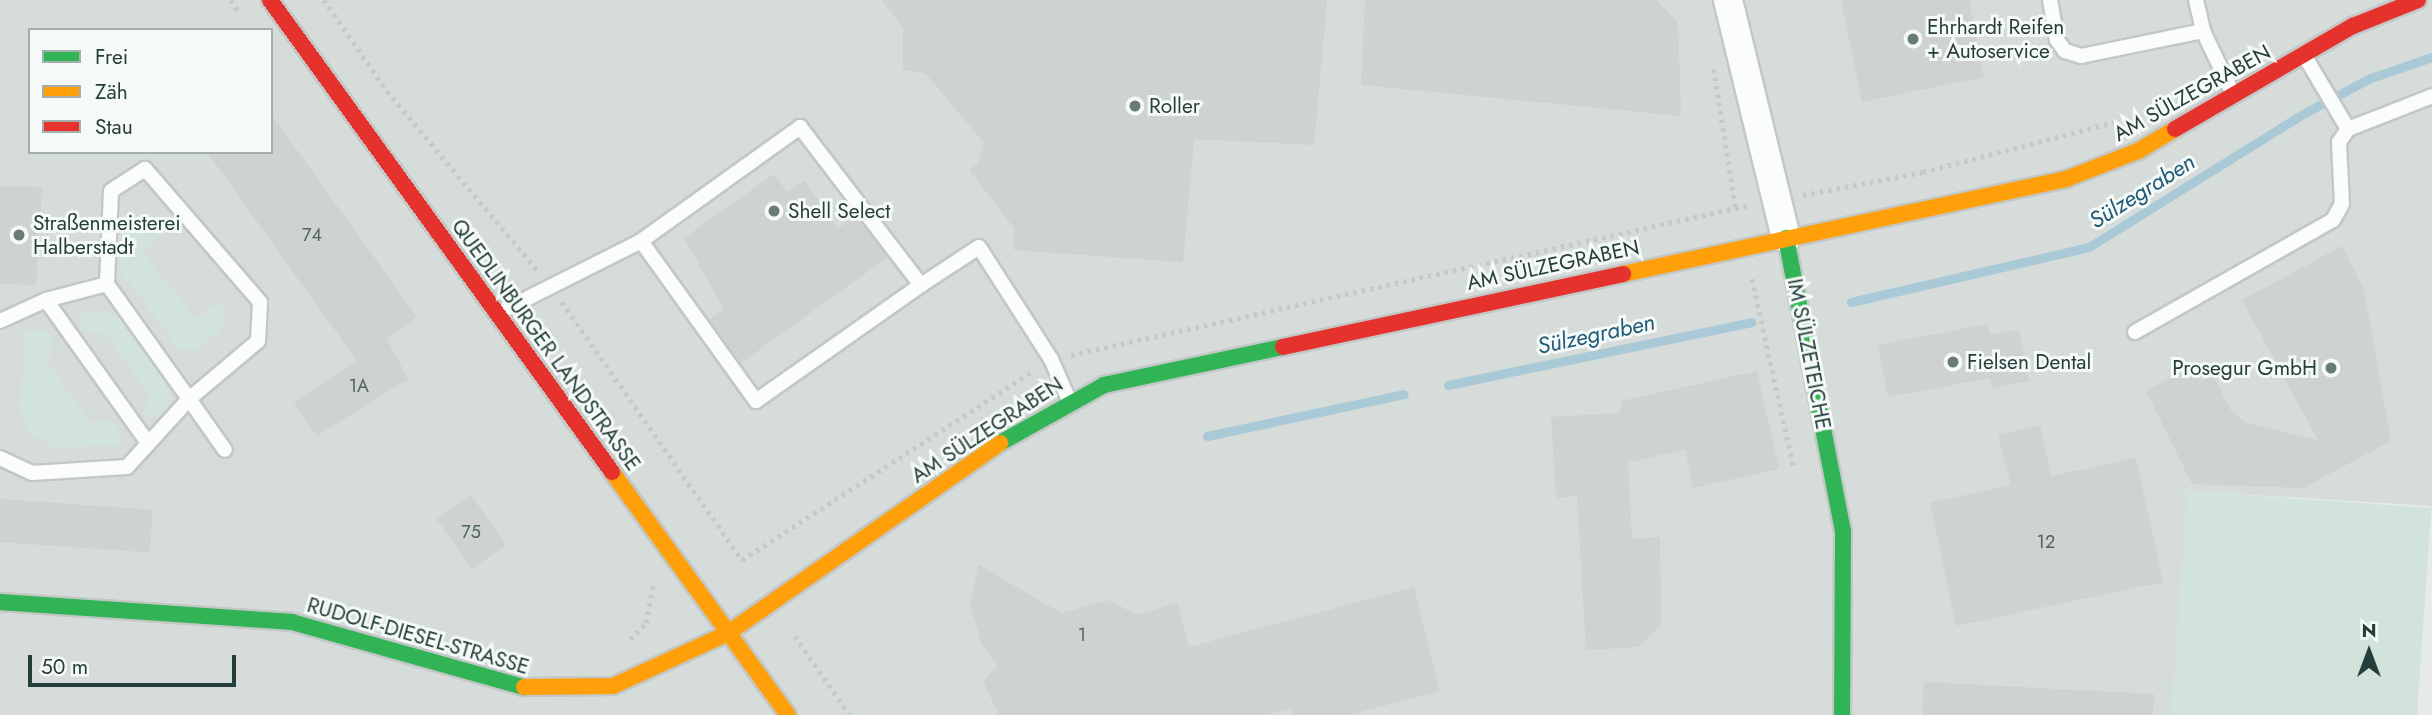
<!DOCTYPE html>
<meta charset="utf-8">
<style>
body{margin:0}
#map{position:relative;width:2432px;height:715px;overflow:hidden;background:#e6ebea;font-family:Jost,sans-serif}
div>[style]{position:absolute}
.built>*{inset:0;background:#d5dcda}
.green>*{inset:0;background:#d1e3da;transform-origin:0 0}
.stream>*{height:9px;margin:-4.5px;padding:0 4.5px;transform-origin:4.5px;border-radius:4.5px;background:#aac9d7}
.building>*{inset:0;background:#ced2d1;transform-origin:0 0}
.path>*{height:4.5px;margin-top:-2.25px;transform-origin:0;background:repeating-linear-gradient(90deg,#c2cbca 0 3.5px,transparent 0 8.5px)}
.roads{filter:drop-shadow(2px 0 #c3c8c7) drop-shadow(-2px 0 #c3c8c7) drop-shadow(0 2px #c3c8c7) drop-shadow(0 -2px #c3c8c7)}
.lane>*{height:14px;margin:-7px;padding:0 7px;transform-origin:7px;border-radius:7px;background:#fbfcfc}
.street>*{height:28px;margin:-14px;padding:0 14px;transform-origin:14px;border-radius:14px;background:#fbfcfc}
.fast>*{height:16px;margin:-8px;padding:0 8px;transform-origin:8px;border-radius:8px;background:#30b455}
.slow>*{height:16px;margin:-8px;padding:0 8px;transform-origin:8px;border-radius:8px;background:#ff9f0a}
.jam>*{height:16px;margin:-8px;padding:0 8px;transform-origin:8px;border-radius:8px;background:#e5322d}
.dots>*{width:19px;height:19px;translate:-50% -50%;box-sizing:border-box;border:4px solid #f5faf8;border-radius:50%}
span{translate:-50% -50%;white-space:nowrap;text-align:center;line-height:1.15;-webkit-text-stroke:6px #f5faf8;paint-order:stroke}
.number-label{font-size:18px;color:#506461}
.number-label span{-webkit-text-stroke-width:0}
.poi-label{font-size:21px;color:#253e3b}
.left{translate:0 -50%;text-align:left}
.right{translate:-100% -50%;text-align:right}
.street-label{font-size:21px;color:#253e3b}
.water-label{font-size:23px;color:#215b77;font-style:italic}
.legend{position:absolute;left:28px;top:28px;width:245px;height:126px;box-sizing:border-box;background:#f5faf8;border:2px solid #a2afac;margin:0;padding:9px 12px;list-style:none;font-size:21px;color:#253e3b}
.legend li{display:flex;align-items:center;gap:14px;height:35px}
.legend b{width:35px;border:2px solid #a2afac}
.north{position:absolute;left:2334px;top:617px;width:70px;height:70px;-webkit-text-stroke:5px #f5faf8;paint-order:stroke;rotate:0deg;font-size:19px;font-weight:700;line-height:28px;text-align:center;color:#253e3b}
.north::after{content:'';display:block;margin:auto;width:24px;height:32px;background:#253e3b;clip-path:polygon(50% 0,100% 100%,50% 72%,0 100%)}
.scale{position:absolute;left:28px;top:655px;width:208px;height:32px;box-sizing:border-box;border:4px solid #253e3b;border-top:0;padding-left:9px;font-size:21px;line-height:24px;white-space:nowrap;color:#253e3b;-webkit-text-stroke:5px #f5faf8;paint-order:stroke}
</style>
<div id="map">
<div class="built">
<i style="clip-path:polygon(evenodd,0 0,2432px 0,2432px 506px,2187px 491px,2179px 715px,0 715px,0 0,30px 30px,271px 30px,271px 152px,30px 152px,30px 30px)"></i>
</div>
<div class="green">
<i style="clip-path:polygon(150px 215px,166px 228px,144px 254px,196px 319px,219px 302px,226px 314px,221px 331px,196px 351px,179px 349px,119px 269px,122px 227px,136px 216px)"></i>
<i style="clip-path:polygon(107px 311px,125px 322px,165px 378px,170px 396px,166px 411px,148px 418px,143px 414px,150px 394px,106px 335px,83px 331px,77px 314px)"></i>
<i style="clip-path:polygon(40px 329px,52px 334px,49px 364px,90px 422px,112px 422px,122px 436px,117px 445px,53px 448px,28px 431px,20px 410px,25px 333px)"></i>
<i style="left:2187px;top:491px;width:245px;height:224px;rotate:4deg"></i>
</div>
<div class="stream">
<i style="left:1851px;top:302px;width:244px;rotate:-13deg"></i>
<i style="left:2089px;top:247px;width:252px;rotate:-31.9deg"></i>
<i style="left:2303px;top:114px;width:74px;rotate:-28.3deg"></i>
<i style="left:2368px;top:79px;width:68px;rotate:-19deg"></i>
<i style="left:1448px;top:385px;width:310px;rotate:-11.7deg"></i>
<i style="left:1207px;top:436px;width:201px;rotate:-12deg"></i>
</div>
<div class="building">
<i style="clip-path:polygon(882px 0,1327px 0,1314px 145px,1194px 139px,1183px 262px,1014px 250px,1014px 228px,969px 170px,978px 164px,984px 143px,925px 73px,903px 70px,903px 28px)"></i>
<i style="clip-path:polygon(1365px 0,1656px 0,1678px 23px,1681px 116px,1361px 85px)"></i>
<i style="clip-path:polygon(1841px 0,1969px 0,1984px 77px,1862px 102px)"></i>
<i style="clip-path:polygon(271px 114px,417px 317px,387px 339px,408px 379px,317px 436px,294px 403px,357px 361px,207px 152px,271px 152px)"></i>
<i style="clip-path:polygon(774px 174px,787px 192px,804px 180px,838px 228px,856px 216px,888px 257px,741px 363px,709px 320px,724px 309px,684px 238px)"></i>
<i style="clip-path:polygon(0 186px,42px 187px,36px 285px,0 284px)"></i>
<i style="clip-path:polygon(2342px 246px,2364px 290px,2391px 441px,2303px 488px,2192px 484px,2146px 391px,2192px 366px,2200px 382px,2213px 375px,2231px 411px,2246px 423px,2318px 440px,2242px 300px)"></i>
<i style="clip-path:polygon(1988px 324px,1990px 335px,2019px 330px,2029px 381px,1992px 388px,1990px 378px,1888px 397px,1878px 345px)"></i>
<i style="clip-path:polygon(1757px 371px,1779px 469px,1693px 488px,1685px 449px,1628px 463px,1632px 539px,1660px 537px,1661px 625px,1639px 647px,1586px 650px,1577px 496px,1556px 498px,1551px 417px,1620px 413px,1621px 401px)"></i>
<i style="clip-path:polygon(2040px 425px,2051px 476px,2136px 458px,2163px 582px,1956px 626px,1930px 503px,2011px 485px,1998px 435px)"></i>
<i style="left:471px;top:495px;width:61px;height:42px;rotate:55deg"></i>
<i style="left:0;top:499px;width:153px;height:43px;rotate:4deg"></i>
<i style="clip-path:polygon(979px 565px,1061px 613px,1110px 600px,1136px 615px,1178px 603px,1189px 647px,1414px 587px,1440px 691px,1349px 715px,1292px 715px,1291px 709px,1266px 715px,999px 715px,983px 681px,998px 665px,982px 645px,970px 604px)"></i>
<i style="clip-path:polygon(1924px 682px,2154px 694px,2153px 715px,1922px 715px)"></i>
</div>
<div class="path">
<i style="left:231px;top:0;width:13px;rotate:58deg"></i>
<i style="left:324px;top:0;width:111px;rotate:55.3deg"></i>
<i style="left:387px;top:91px;width:234px;rotate:50deg"></i>
<i style="left:1714px;top:69px;width:142px;rotate:81.1deg"></i>
<i style="left:1803px;top:195px;width:122px;rotate:-10.9deg"></i>
<i style="left:1923px;top:172px;width:198px;rotate:-14.6deg"></i>
<i style="left:1752px;top:279px;width:195px;rotate:77.5deg"></i>
<i style="left:562px;top:302px;width:315px;rotate:55.1deg"></i>
<i style="left:742px;top:560px;width:349px;rotate:-33deg"></i>
<i style="left:1071px;top:355px;width:695px;rotate:-12.46deg"></i>
<i style="left:795px;top:636px;width:96px;rotate:55.2deg"></i>
<i style="left:630px;top:639px;width:23px;rotate:-45deg"></i>
<i style="left:646px;top:623px;width:39px;rotate:-80deg"></i>
</div>
<div class="roads">
<div class="lane">
<i style="left:2050px;top:0;width:41px;rotate:80.1deg"></i>
<i style="left:2057px;top:40px;width:14px;rotate:54deg"></i>
<i style="left:2065px;top:51px;width:17px;rotate:17deg"></i>
<i style="left:2081px;top:56px;width:125px;rotate:-11.6deg"></i>
<i style="left:2196px;top:0;width:32px;rotate:77deg"></i>
<i style="left:2203px;top:31px;width:70px;rotate:64.5deg"></i>
<i style="left:2304px;top:55px;width:86px;rotate:59.3deg"></i>
<i style="left:2348px;top:129px;width:90px;rotate:-21.4deg"></i>
<i style="left:641px;top:241px;width:197px;rotate:54.3deg"></i>
<i style="left:756px;top:401px;width:202px;rotate:-35.1deg"></i>
<i style="left:46px;top:300px;width:176px;rotate:54.5deg"></i>
<i style="left:498px;top:313px;width:160px;rotate:-26.7deg"></i>
<i style="left:641px;top:241px;width:196px;rotate:-35.6deg"></i>
<i style="left:800px;top:127px;width:199px;rotate:52.6deg"></i>
<i style="left:921px;top:285px;width:69px;rotate:-33.2deg"></i>
<i style="left:979px;top:247px;width:133px;rotate:57.3deg"></i>
<i style="left:1051px;top:359px;width:45px;rotate:66.3deg"></i>
<i style="left:0;top:321px;width:51px;rotate:-24.5deg"></i>
<i style="left:46px;top:300px;width:63px;rotate:-14.7deg"></i>
<i style="left:2135px;top:332px;width:227px;rotate:-29.5deg"></i>
<i style="left:2333px;top:220px;width:18px;rotate:-61deg"></i>
<i style="left:2342px;top:204px;width:62px;rotate:-92.8deg"></i>
<i style="left:2339px;top:142px;width:16px;rotate:-55deg"></i>
<i style="left:0;top:458px;width:35px;rotate:25deg"></i>
<i style="left:32px;top:473px;width:95px;rotate:-3.6deg"></i>
<i style="left:127px;top:467px;width:92px;rotate:-47.6deg"></i>
<i style="left:189px;top:399px;width:90px;rotate:-40deg"></i>
<i style="left:258px;top:341px;width:39px;rotate:-87deg"></i>
<i style="left:260px;top:302px;width:176px;rotate:-130.8deg"></i>
<i style="left:145px;top:169px;width:40px;rotate:147.1deg"></i>
<i style="left:111px;top:191px;width:93px;rotate:92.5deg"></i>
<i style="left:107px;top:284px;width:141px;rotate:54.5deg"></i>
<i style="left:189px;top:399px;width:62px;rotate:54.8deg"></i>
</div>
<div class="street">
<i style="left:1728px;top:0;width:245px;rotate:76.3deg"></i>
</div>
<div class="fast">
<i style="left:1786px;top:238px;width:298px;rotate:79deg"></i>
<i style="left:1843px;top:531px;width:184px;rotate:90.3deg"></i>
<i style="left:1000px;top:443px;width:119px;rotate:-29.1deg"></i>
<i style="left:1104px;top:385px;width:183px;rotate:-12deg"></i>
<i style="left:0;top:602px;width:293px;rotate:3.9deg"></i>
<i style="left:292px;top:622px;width:241px;rotate:15.7deg"></i>
</div>
<div class="slow">
<i style="left:1623px;top:274px;width:453px;rotate:-12.1deg"></i>
<i style="left:2066px;top:179px;width:77px;rotate:-21.3deg"></i>
<i style="left:2138px;top:151px;width:43px;rotate:-30.7deg"></i>
<i style="left:612px;top:472px;width:300px;rotate:54.1deg"></i>
<i style="left:524px;top:687px;width:89px;rotate:-0.6deg"></i>
<i style="left:613px;top:686px;width:127px;rotate:-24.7deg"></i>
<i style="left:728px;top:633px;width:332px;rotate:-34.9deg"></i>
</div>
<div class="jam">
<i style="left:270px;top:0;width:583px;rotate:54.07deg"></i>
<i style="left:2175px;top:129px;width:206px;rotate:-30.1deg"></i>
<i style="left:2353px;top:26px;width:70px;rotate:-21.8deg"></i>
<i style="left:1283px;top:347px;width:348px;rotate:-12.1deg"></i>
</div>
</div>
<div class="dots">
<i style="left:1913px;top:39px;background:#697b78"></i>
<i style="left:1135px;top:106px;background:#697b78"></i>
<i style="left:774px;top:211px;background:#697b78"></i>
<i style="left:19px;top:235px;background:#697b78"></i>
<i style="left:1953px;top:362px;background:#697b78"></i>
<i style="left:2331px;top:368px;background:#697b78"></i>
</div>
<div class="number-label">
<span style="left:312px;top:235px">74</span>
<span style="left:359px;top:386px">1A</span>
<span style="left:471px;top:532px">75</span>
<span style="left:2046px;top:542px">12</span>
<span style="left:1082px;top:635px">1</span>
</div>
<div class="poi-label">
<span class="left" style="left:1927px;top:39px">Ehrhardt Reifen<br>+ Autoservice</span>
<span class="left" style="left:1149px;top:106px">Roller</span>
<span class="left" style="left:788px;top:211px">Shell Select</span>
<span class="left" style="left:33px;top:235px">Straßenmeisterei<br>Halberstadt</span>
<span class="left" style="left:1967px;top:362px">Fielsen Dental</span>
<span class="right" style="left:2317px;top:368px">Prosegur GmbH</span>
</div>
<div class="street-label">
<span style="left:2192px;top:93px;rotate:-29deg">AM SÜLZEGRABEN</span>
<span style="left:1553px;top:265px;rotate:-12deg">AM SÜLZEGRABEN</span>
<span style="left:546px;top:345px;rotate:54deg">QUEDLINBURGER LANDSTRASSE</span>
<span style="left:1809px;top:354px;rotate:79deg">IM SÜLZETEICHE</span>
<span style="left:987px;top:430px;rotate:-33deg">AM SÜLZEGRABEN</span>
<span style="left:418px;top:636px;rotate:16deg">RUDOLF-DIESEL-STRASSE</span>
</div>
<div class="water-label">
<span style="left:2142px;top:191px;rotate:-32deg">Sülzegraben</span>
<span style="left:1596px;top:334px;rotate:-12deg">Sülzegraben</span>
</div>
<ul class="legend">
<li><b style="height:9px;background:#30b455"></b>Frei</li>
<li><b style="height:9px;background:#ff9f0a"></b>Zäh</li>
<li><b style="height:9px;background:#e5322d"></b>Stau</li>
</ul>
<div class="north">N</div>
<div class="scale">50 m</div>
</div>
